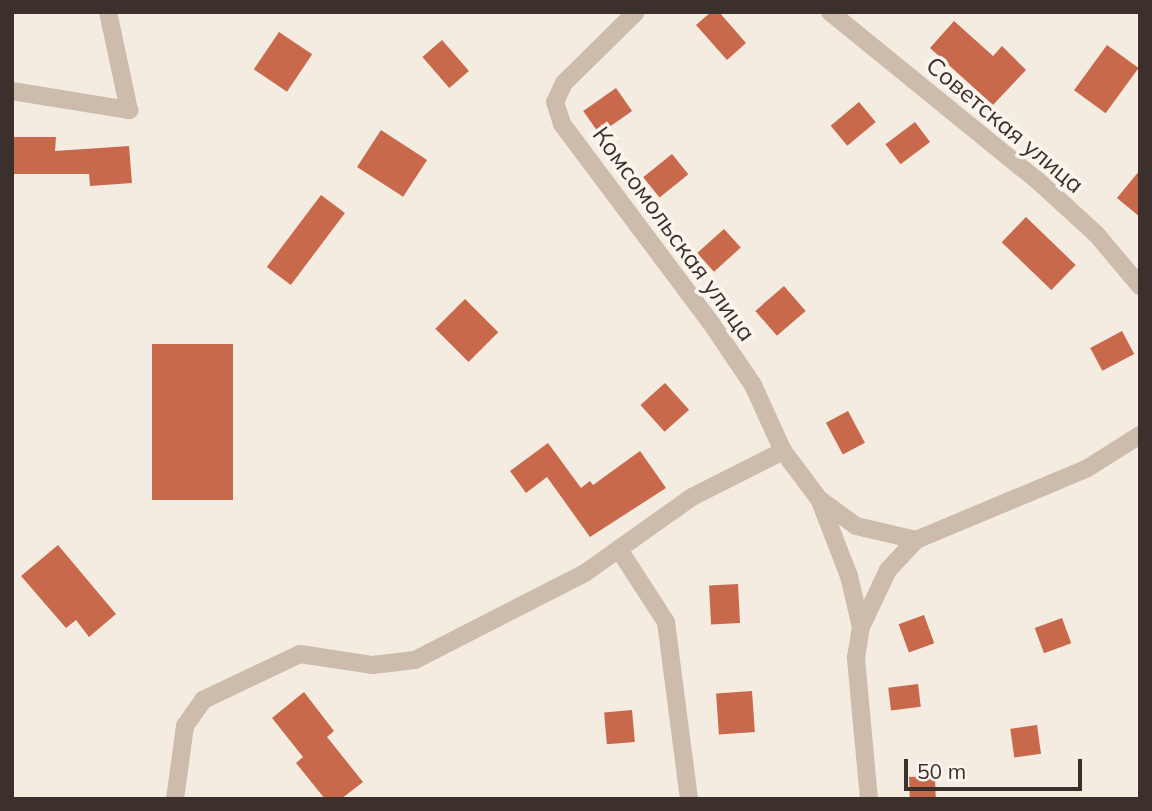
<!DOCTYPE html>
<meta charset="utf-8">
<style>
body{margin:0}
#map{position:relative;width:1152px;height:811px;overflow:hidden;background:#f4ebe1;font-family:Mulish,sans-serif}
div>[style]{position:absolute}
.building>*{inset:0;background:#c8694b;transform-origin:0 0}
.street>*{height:18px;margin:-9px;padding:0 9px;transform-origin:9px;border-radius:9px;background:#cdbbac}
span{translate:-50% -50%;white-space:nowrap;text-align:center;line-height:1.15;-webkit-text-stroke:7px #fbf5ee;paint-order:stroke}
.street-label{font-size:24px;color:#3b302b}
.frame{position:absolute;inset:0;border:14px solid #3b302b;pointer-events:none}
.scale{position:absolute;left:904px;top:759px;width:178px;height:32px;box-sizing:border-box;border:4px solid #3b302b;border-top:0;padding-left:9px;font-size:21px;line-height:24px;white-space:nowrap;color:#3b302b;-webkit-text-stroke:5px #fbf5ee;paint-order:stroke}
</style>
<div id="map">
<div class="building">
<i style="clip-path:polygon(711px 12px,719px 12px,746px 43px,727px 60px,696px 25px)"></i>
<i style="clip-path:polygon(954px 21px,993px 56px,1002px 46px,1026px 70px,993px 105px,930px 48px)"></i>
<i style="left:279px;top:32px;width:40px;height:45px;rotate:34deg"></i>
<i style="left:442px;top:40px;width:41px;height:26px;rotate:49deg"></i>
<i style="left:1107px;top:45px;width:39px;height:56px;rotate:36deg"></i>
<i style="left:616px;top:88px;width:28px;height:40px;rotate:55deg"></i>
<i style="left:859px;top:102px;width:26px;height:37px;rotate:50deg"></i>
<i style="left:915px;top:122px;width:25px;height:37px;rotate:53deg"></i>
<i style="left:381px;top:130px;width:55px;height:44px;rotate:33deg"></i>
<i style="clip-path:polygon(12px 137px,56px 137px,55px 151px,129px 146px,132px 183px,90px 186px,89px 174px,12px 174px)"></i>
<i style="left:672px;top:154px;width:26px;height:37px;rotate:51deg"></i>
<i style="clip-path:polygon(1140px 170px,1140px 217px,1117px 198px)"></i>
<i style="left:321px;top:195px;width:30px;height:90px;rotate:37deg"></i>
<i style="left:1026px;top:217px;width:69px;height:35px;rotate:44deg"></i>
<i style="left:724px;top:229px;width:25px;height:36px;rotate:48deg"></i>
<i style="left:784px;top:286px;width:33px;height:38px;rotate:49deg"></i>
<i style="left:465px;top:299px;width:47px;height:42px;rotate:45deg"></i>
<i style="left:1122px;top:331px;width:26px;height:36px;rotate:62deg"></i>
<i style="left:152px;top:344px;width:81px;height:156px"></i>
<i style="left:665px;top:383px;width:36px;height:33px;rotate:48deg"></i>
<i style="left:848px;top:411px;width:36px;height:25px;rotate:62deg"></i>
<i style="clip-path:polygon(548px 443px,581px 488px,590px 481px,593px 485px,640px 451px,666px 488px,590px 537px,547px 477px,526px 493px,510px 471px)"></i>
<i style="clip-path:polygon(58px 545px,116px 614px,89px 637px,76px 620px,66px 628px,21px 576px)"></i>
<i style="left:738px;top:584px;width:39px;height:29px;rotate:87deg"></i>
<i style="left:924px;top:615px;width:30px;height:27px;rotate:70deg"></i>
<i style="left:1062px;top:618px;width:27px;height:29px;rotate:70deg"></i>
<i style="left:918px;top:684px;width:23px;height:30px;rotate:83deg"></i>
<i style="left:752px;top:691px;width:41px;height:36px;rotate:86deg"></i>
<i style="clip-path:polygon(304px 692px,334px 731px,327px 737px,363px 782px,341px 799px,325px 799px,296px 763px,303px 757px,272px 718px)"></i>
<i style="left:632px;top:710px;width:32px;height:28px;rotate:85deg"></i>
<i style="left:1037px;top:725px;width:29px;height:27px;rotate:82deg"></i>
<i style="left:935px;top:776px;width:23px;height:26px;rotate:88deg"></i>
</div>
<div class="street">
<i style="left:636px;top:12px;width:101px;rotate:135.4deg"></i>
<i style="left:564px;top:83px;width:21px;rotate:115deg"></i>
<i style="left:555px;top:102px;width:23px;rotate:72deg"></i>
<i style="left:562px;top:124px;width:249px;rotate:53.2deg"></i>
<i style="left:711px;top:323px;width:75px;rotate:55.9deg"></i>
<i style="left:753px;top:385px;width:72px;rotate:65.6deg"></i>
<i style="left:783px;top:451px;width:60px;rotate:53.1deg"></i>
<i style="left:819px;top:499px;width:46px;rotate:36.1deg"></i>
<i style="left:856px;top:526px;width:62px;rotate:13.1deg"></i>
<i style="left:916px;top:540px;width:184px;rotate:-22.7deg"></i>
<i style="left:1086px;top:469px;width:64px;rotate:-32.2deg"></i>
<i style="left:830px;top:12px;width:267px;rotate:39.1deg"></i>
<i style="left:1037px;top:180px;width:81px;rotate:42.5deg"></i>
<i style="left:1097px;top:235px;width:67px;rotate:49.9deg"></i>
<i style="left:12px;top:91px;width:119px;rotate:9.2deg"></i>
<i style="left:129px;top:110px;width:100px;rotate:-102.1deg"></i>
<i style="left:820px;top:501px;width:80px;rotate:68.9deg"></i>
<i style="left:849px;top:576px;width:52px;rotate:76.8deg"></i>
<i style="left:620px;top:551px;width:85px;rotate:57.1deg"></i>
<i style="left:666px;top:622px;width:178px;rotate:82.6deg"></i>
<i style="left:175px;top:799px;width:74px;rotate:-82.2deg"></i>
<i style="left:185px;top:726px;width:32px;rotate:-55deg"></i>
<i style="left:203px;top:700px;width:107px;rotate:-25.4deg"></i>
<i style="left:300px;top:654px;width:74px;rotate:8.6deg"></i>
<i style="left:373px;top:665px;width:42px;rotate:-6.8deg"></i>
<i style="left:415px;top:660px;width:191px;rotate:-27.1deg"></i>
<i style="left:585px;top:573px;width:131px;rotate:-35.4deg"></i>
<i style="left:692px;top:497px;width:102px;rotate:-26.8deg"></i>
<i style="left:869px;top:799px;width:142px;rotate:-95.3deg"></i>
<i style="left:856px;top:658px;width:31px;rotate:-81deg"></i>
<i style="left:861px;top:627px;width:63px;rotate:-64.7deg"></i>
<i style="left:888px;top:570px;width:41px;rotate:-47deg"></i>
</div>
<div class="street-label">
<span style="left:1005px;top:125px;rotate:40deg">Советская улица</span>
<span style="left:674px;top:234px;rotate:54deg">Комсомольская улица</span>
</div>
<div class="frame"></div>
<div class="scale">50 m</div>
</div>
